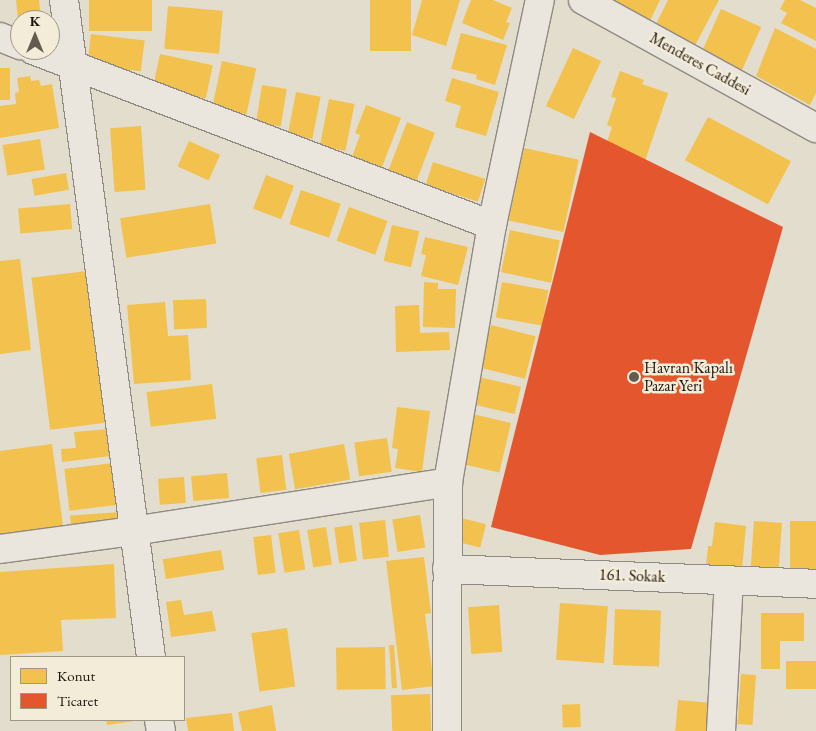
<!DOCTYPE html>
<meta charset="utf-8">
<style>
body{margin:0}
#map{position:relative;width:816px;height:731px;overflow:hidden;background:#e3ddcd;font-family:"EB Garamond",serif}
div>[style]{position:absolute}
.homes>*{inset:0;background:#f2c14e;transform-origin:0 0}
.shops>*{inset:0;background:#e4572e}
.roads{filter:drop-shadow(1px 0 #8f8a81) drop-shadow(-1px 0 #8f8a81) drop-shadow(0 1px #8f8a81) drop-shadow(0 -1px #8f8a81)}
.minor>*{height:28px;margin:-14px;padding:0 14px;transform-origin:14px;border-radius:14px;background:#eae6de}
.secondary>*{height:28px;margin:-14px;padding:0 14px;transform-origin:14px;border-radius:14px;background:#eae6de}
.dots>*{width:14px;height:14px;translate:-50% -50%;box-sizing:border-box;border:2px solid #f3ecd9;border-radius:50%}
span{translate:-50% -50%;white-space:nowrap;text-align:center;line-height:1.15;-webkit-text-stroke:5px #f3ecd9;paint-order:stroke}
.street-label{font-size:16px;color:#1e140c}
.poi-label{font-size:16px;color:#1e140c}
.left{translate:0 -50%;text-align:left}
.legend{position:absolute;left:10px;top:656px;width:175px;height:65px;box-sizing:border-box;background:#f3ecd9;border:1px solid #9e9687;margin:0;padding:6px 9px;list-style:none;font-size:15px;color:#1e140c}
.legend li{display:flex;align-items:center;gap:10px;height:25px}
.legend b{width:25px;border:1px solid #9e9687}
.north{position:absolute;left:10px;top:10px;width:50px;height:50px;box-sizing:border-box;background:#f3ecd9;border:1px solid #9e9687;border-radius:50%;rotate:0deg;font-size:14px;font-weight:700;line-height:20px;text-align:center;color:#1e140c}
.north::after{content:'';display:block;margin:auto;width:18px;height:22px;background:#635a50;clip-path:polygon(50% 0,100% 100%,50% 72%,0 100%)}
</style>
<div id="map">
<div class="homes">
<i style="clip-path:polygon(16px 0,39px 0,41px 20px,20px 20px,19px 30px)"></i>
<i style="left:89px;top:0;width:63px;height:31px"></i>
<i style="left:370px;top:0;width:41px;height:51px"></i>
<i style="clip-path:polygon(422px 0,460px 0,446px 46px,412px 35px)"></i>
<i style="clip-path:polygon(471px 0,493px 0,512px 8px,506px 22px,510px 23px,503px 40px,462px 23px)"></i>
<i style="clip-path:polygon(614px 0,660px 0,648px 25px,611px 6px)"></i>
<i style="clip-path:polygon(668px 0,719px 0,692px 51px,653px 30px)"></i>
<i style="clip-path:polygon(785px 0,800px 0,816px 8px,816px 41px,781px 23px,787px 13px,780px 9px)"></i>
<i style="left:168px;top:6px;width:55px;height:43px;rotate:5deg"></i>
<i style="left:721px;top:9px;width:44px;height:54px;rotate:24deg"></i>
<i style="clip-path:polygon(775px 28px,816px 49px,816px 93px,810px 105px,756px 76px)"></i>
<i style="clip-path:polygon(461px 33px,507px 45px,495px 85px,476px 79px,477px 75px,451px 69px)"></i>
<i style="left:91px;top:34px;width:54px;height:31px;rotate:7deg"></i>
<i style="left:573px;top:48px;width:31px;height:64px;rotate:25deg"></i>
<i style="left:160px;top:54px;width:54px;height:34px;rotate:12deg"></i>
<i style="left:222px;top:61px;width:35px;height:47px;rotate:12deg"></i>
<i style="left:0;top:68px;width:10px;height:32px"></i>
<i style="clip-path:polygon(620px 71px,644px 80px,642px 84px,668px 93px,644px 164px,604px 151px,612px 127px,607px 125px,616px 98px,611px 97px)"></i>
<i style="clip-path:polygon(30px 76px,31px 81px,39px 80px,41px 86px,52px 84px,59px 128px,0 138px,0 106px,16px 104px,15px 93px,19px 92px,17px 78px)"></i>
<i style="clip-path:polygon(452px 78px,499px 92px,486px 136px,455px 127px,461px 106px,445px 101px)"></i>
<i style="left:262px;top:85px;width:25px;height:38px;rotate:9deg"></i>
<i style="left:296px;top:92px;width:25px;height:43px;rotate:11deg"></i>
<i style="left:329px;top:99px;width:26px;height:48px;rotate:11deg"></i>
<i style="clip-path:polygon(366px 105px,401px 118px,382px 167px,352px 157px,360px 135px,355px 133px)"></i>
<i style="left:708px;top:117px;width:94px;height:49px;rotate:28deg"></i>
<i style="left:407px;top:122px;width:30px;height:52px;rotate:21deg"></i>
<i style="left:141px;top:126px;width:64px;height:31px;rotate:86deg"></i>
<i style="left:40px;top:139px;width:31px;height:38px;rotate:81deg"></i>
<i style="left:189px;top:141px;width:34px;height:28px;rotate:24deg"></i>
<i style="left:524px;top:148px;width:56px;height:74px;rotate:12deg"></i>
<i style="left:433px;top:162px;width:55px;height:24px;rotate:18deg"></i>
<i style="left:66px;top:173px;width:17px;height:35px;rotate:80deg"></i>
<i style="left:266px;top:175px;width:30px;height:36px;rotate:21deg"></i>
<i style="left:301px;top:190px;width:42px;height:36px;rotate:19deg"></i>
<i style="left:70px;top:204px;width:25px;height:52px;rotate:85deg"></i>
<i style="left:210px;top:204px;width:40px;height:91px;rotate:81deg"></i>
<i style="left:349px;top:207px;width:41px;height:36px;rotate:20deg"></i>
<i style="left:392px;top:225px;width:28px;height:37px;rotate:13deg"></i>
<i style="left:510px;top:230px;width:51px;height:43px;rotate:12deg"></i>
<i style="clip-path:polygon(425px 237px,468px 247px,458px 285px,421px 276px,426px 255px,421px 254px)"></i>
<i style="clip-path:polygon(20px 259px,31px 350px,0 354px,0 261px)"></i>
<i style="left:87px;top:271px;width:153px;height:56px;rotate:83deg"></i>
<i style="clip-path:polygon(424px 282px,438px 283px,438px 289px,456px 289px,455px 328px,423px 327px)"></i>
<i style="left:502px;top:282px;width:47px;height:36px;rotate:10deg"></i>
<i style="left:206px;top:299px;width:29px;height:33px;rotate:88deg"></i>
<i style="clip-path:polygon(165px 302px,168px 336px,188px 335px,191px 380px,134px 384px,127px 305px)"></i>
<i style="clip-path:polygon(419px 305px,420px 333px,449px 332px,450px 350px,396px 352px,395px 306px)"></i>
<i style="left:491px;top:325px;width:46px;height:44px;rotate:14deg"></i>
<i style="left:479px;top:377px;width:43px;height:28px;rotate:13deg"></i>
<i style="left:212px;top:384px;width:35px;height:66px;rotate:83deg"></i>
<i style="clip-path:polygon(397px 407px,430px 411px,422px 472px,395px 468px,398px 449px,392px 448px)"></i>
<i style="left:468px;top:413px;width:44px;height:51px;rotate:13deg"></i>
<i style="clip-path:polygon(109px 429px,111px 456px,62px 462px,61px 449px,76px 448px,74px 432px)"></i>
<i style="left:387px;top:438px;width:34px;height:33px;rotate:82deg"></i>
<i style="clip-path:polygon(52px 444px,64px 533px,0 541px,0 451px)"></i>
<i style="left:344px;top:444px;width:36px;height:56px;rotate:80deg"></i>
<i style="left:282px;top:455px;width:35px;height:26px;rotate:83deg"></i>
<i style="left:113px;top:463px;width:42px;height:49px;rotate:83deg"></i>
<i style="left:227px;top:473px;width:25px;height:36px;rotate:85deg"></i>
<i style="left:184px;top:477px;width:26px;height:26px;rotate:86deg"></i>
<i style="left:121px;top:512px;width:13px;height:51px;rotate:86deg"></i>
<i style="left:420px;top:515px;width:33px;height:28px;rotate:81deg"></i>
<i style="left:453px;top:516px;width:34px;height:24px;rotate:14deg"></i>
<i style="left:385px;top:520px;width:37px;height:26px;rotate:84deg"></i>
<i style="left:754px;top:521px;width:28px;height:50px;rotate:4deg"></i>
<i style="left:790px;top:521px;width:26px;height:53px"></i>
<i style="clip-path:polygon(715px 522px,746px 526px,742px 570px,706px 566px,708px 546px,712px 546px)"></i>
<i style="left:352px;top:525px;width:36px;height:18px;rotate:82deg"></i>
<i style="left:326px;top:527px;width:38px;height:19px;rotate:81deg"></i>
<i style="left:299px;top:530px;width:40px;height:21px;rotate:81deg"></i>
<i style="left:271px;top:535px;width:38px;height:18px;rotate:83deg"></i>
<i style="left:221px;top:550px;width:20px;height:59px;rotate:81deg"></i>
<i style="clip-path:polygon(424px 557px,431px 613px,425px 614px,434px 686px,402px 690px,386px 561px)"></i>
<i style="clip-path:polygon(114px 564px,116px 618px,61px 620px,63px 651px,0 655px,0 572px)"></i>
<i style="clip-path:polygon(181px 600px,184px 615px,212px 611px,216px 631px,171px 637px,166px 602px)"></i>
<i style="left:560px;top:603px;width:48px;height:57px;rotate:4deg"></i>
<i style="left:499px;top:605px;width:47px;height:31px;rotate:86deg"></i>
<i style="left:615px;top:609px;width:46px;height:56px;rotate:2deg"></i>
<i style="clip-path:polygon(761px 613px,804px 613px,804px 641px,780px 641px,780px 669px,761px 669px)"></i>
<i style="left:287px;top:628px;width:59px;height:36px;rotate:82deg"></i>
<i style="left:394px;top:645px;width:43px;height:5px;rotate:86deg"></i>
<i style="left:385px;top:647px;width:42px;height:49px;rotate:89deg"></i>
<i style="left:816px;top:661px;width:28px;height:30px;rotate:90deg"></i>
<i style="left:741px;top:674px;width:15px;height:50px;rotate:4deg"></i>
<i style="left:430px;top:694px;width:37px;height:39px;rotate:88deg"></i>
<i style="left:678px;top:700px;width:36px;height:31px;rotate:5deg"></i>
<i style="left:580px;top:704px;width:23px;height:18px;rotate:88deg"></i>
<i style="clip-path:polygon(272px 705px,276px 731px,242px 731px,238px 712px)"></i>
<i style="clip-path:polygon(232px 713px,234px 731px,188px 731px,186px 718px)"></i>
<i style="clip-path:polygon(106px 720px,134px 720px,134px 721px,107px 725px)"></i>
</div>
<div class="shops">
<i style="clip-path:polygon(590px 132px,783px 227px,691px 549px,600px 555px,491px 527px)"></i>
</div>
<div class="roads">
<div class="minor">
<i style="left:64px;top:0;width:663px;rotate:82.46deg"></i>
<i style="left:0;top:37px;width:22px;rotate:22deg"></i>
<i style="left:33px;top:50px;width:491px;rotate:20.9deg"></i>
<i style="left:0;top:549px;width:134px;rotate:-7.7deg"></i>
<i style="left:133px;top:531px;width:319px;rotate:-8.8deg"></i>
<i style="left:447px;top:569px;width:369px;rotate:2.3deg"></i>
<i style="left:159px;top:720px;width:11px;rotate:80deg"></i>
<i style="left:447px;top:731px;width:249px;rotate:-89.8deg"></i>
<i style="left:448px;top:482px;width:261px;rotate:-80.3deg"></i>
<i style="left:492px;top:225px;width:230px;rotate:-78deg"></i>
<i style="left:721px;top:731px;width:151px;rotate:-87deg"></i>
</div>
<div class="secondary">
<i style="left:583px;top:0;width:266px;rotate:28.8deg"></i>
</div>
</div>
<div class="dots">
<i style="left:634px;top:377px;background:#635a50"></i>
</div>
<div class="street-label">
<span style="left:700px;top:64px;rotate:29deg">Menderes Caddesi</span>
<span style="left:632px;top:576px;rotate:2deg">161. Sokak</span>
</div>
<div class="poi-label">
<span class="left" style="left:644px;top:377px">Havran Kapalı<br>Pazar Yeri</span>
</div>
<ul class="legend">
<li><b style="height:14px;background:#f2c14e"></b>Konut</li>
<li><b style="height:14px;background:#e4572e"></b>Ticaret</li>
</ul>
<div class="north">K</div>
</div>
